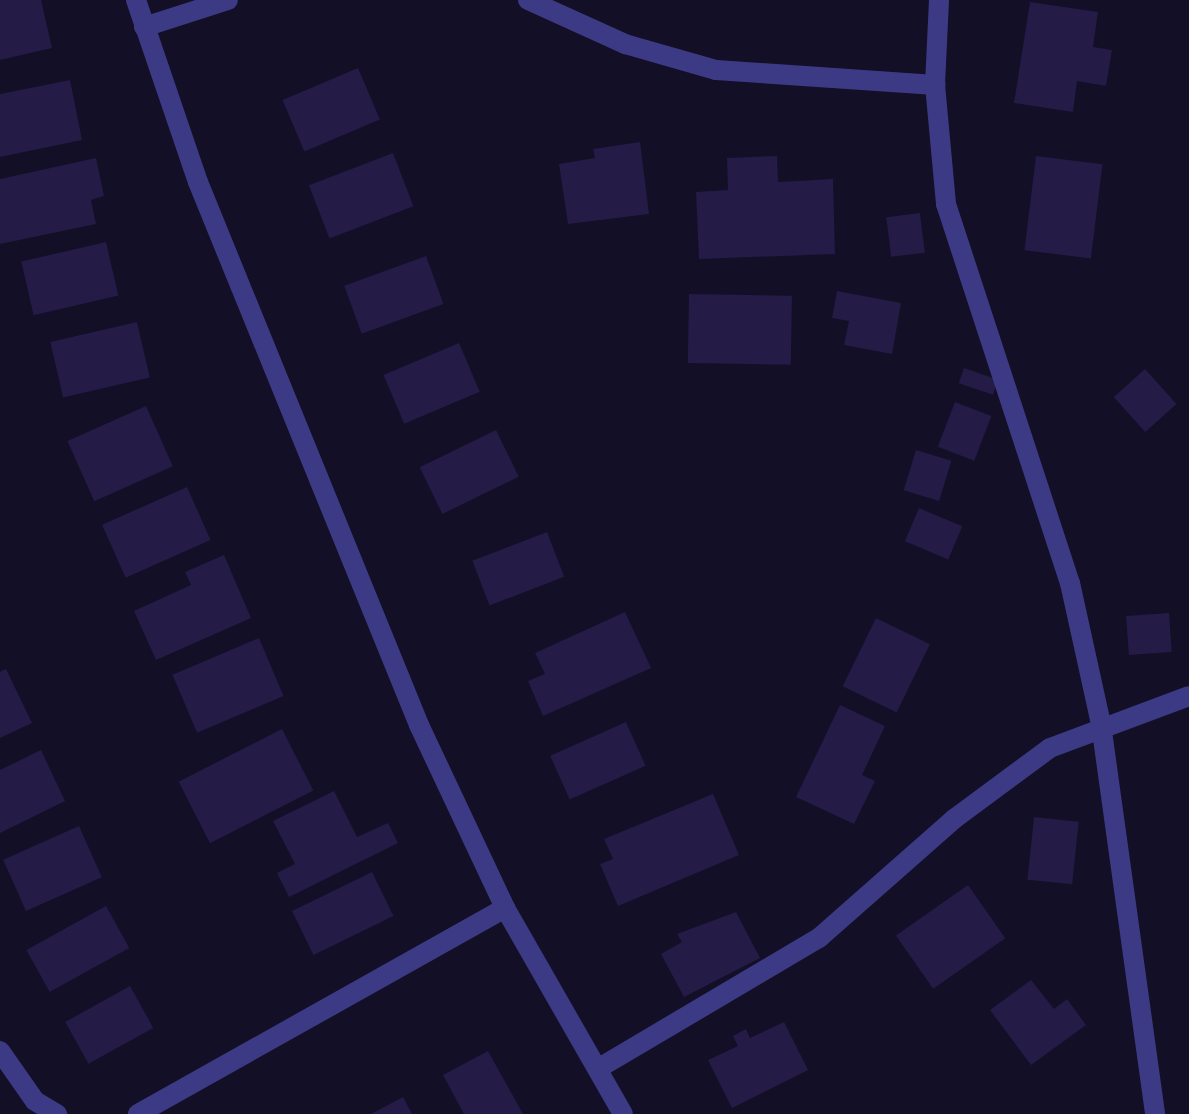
<!DOCTYPE html>
<style>
body{margin:0}
#map{position:relative;width:1189px;height:1114px;overflow:hidden;background:#130f26;font-family:"Fira Sans Condensed",sans-serif}
div>[style]{position:absolute}
.building>*{inset:0;background:#241b47;transform-origin:0 0}
.minor>*{height:20px;margin:-10px;padding:0 10px;transform-origin:10px;border-radius:10px;background:#3d3a85}
.tertiary>*{height:20px;margin:-10px;padding:0 10px;transform-origin:10px;border-radius:10px;background:#3d3a85}
span{translate:-50% -50%;white-space:nowrap;text-align:center;line-height:1.15;-webkit-text-stroke:7px #130f26;paint-order:stroke}
</style>
<div id="map">
<div class="building">
<i style="clip-path:polygon(0 0,41px 0,52px 48px,0 60px)"></i>
<i style="clip-path:polygon(1030px 2px,1098px 12px,1093px 47px,1112px 50px,1106px 86px,1077px 81px,1073px 112px,1014px 103px)"></i>
<i style="left:358px;top:68px;width:56px;height:82px;rotate:67deg"></i>
<i style="clip-path:polygon(70px 80px,82px 140px,0 157px,0 94px)"></i>
<i style="clip-path:polygon(640px 142px,649px 214px,568px 224px,559px 164px,595px 158px,593px 149px)"></i>
<i style="left:393px;top:153px;width:57px;height:90px;rotate:69deg"></i>
<i style="clip-path:polygon(777px 156px,778px 182px,833px 179px,835px 254px,699px 259px,696px 192px,728px 190px,727px 158px)"></i>
<i style="left:1036px;top:156px;width:67px;height:95px;rotate:7deg"></i>
<i style="clip-path:polygon(96px 158px,104px 196px,91px 200px,96px 224px,0 244px,0 179px)"></i>
<i style="left:920px;top:213px;width:40px;height:34px;rotate:83deg"></i>
<i style="left:106px;top:242px;width:55px;height:87px;rotate:77deg"></i>
<i style="left:426px;top:256px;width:51px;height:87px;rotate:70deg"></i>
<i style="clip-path:polygon(837px 291px,901px 303px,892px 354px,844px 345px,849px 321px,832px 318px)"></i>
<i style="left:689px;top:294px;width:103px;height:69px;rotate:1deg"></i>
<i style="left:137px;top:322px;width:57px;height:89px;rotate:77deg"></i>
<i style="left:459px;top:343px;width:53px;height:82px;rotate:67deg"></i>
<i style="left:964px;top:368px;width:36px;height:16px;rotate:19deg"></i>
<i style="left:1145px;top:369px;width:47px;height:42px;rotate:48deg"></i>
<i style="left:955px;top:402px;width:39px;height:48px;rotate:21deg"></i>
<i style="left:146px;top:406px;width:66px;height:86px;rotate:66deg"></i>
<i style="left:496px;top:430px;width:52px;height:85px;rotate:64deg"></i>
<i style="left:916px;top:450px;width:37px;height:42px;rotate:17deg"></i>
<i style="left:187px;top:487px;width:58px;height:93px;rotate:66deg"></i>
<i style="left:919px;top:508px;width:47px;height:36px;rotate:23deg"></i>
<i style="left:547px;top:532px;width:48px;height:80px;rotate:69deg"></i>
<i style="clip-path:polygon(224px 555px,251px 618px,156px 660px,134px 611px,191px 585px,185px 572px)"></i>
<i style="clip-path:polygon(625px 612px,651px 668px,543px 716px,528px 681px,545px 674px,535px 653px)"></i>
<i style="left:1169px;top:613px;width:39px;height:43px;rotate:86deg"></i>
<i style="left:876px;top:618px;width:60px;height:76px;rotate:26deg"></i>
<i style="left:259px;top:638px;width:63px;height:94px;rotate:67deg"></i>
<i style="clip-path:polygon(6px 669px,32px 723px,0 738px,0 672px)"></i>
<i style="clip-path:polygon(840px 705px,885px 726px,862px 775px,875px 781px,854px 824px,796px 797px)"></i>
<i style="left:626px;top:722px;width:48px;height:83px;rotate:66deg"></i>
<i style="left:282px;top:729px;width:69px;height:116px;rotate:63deg"></i>
<i style="clip-path:polygon(41px 750px,65px 801px,0 833px,0 770px)"></i>
<i style="clip-path:polygon(334px 791px,357px 837px,388px 823px,398px 843px,289px 897px,277px 873px,295px 864px,273px 821px)"></i>
<i style="clip-path:polygon(713px 794px,739px 855px,618px 906px,600px 864px,613px 859px,604px 839px)"></i>
<i style="left:1034px;top:817px;width:45px;height:63px;rotate:6deg"></i>
<i style="left:79px;top:826px;width:56px;height:83px;rotate:66deg"></i>
<i style="left:372px;top:872px;width:49px;height:89px;rotate:64deg"></i>
<i style="left:968px;top:885px;width:65px;height:88px;rotate:55deg"></i>
<i style="left:106px;top:906px;width:48px;height:91px;rotate:61deg"></i>
<i style="clip-path:polygon(736px 912px,760px 958px,684px 997px,661px 954px,682px 942px,677px 934px)"></i>
<i style="clip-path:polygon(1031px 980px,1054px 1009px,1067px 999px,1086px 1025px,1031px 1065px,990px 1010px)"></i>
<i style="left:130px;top:986px;width:48px;height:74px;rotate:61deg"></i>
<i style="clip-path:polygon(784px 1022px,808px 1070px,732px 1108px,708px 1060px,738px 1046px,733px 1036px,746px 1029px,750px 1038px)"></i>
<i style="clip-path:polygon(488px 1051px,523px 1114px,464px 1114px,443px 1075px)"></i>
<i style="clip-path:polygon(403px 1097px,412px 1114px,371px 1114px)"></i>
</div>
<div class="minor">
<i style="left:528px;top:0;width:107px;rotate:24.4deg"></i>
<i style="left:625px;top:44px;width:95px;rotate:15.9deg"></i>
<i style="left:716px;top:70px;width:220px;rotate:3.9deg"></i>
<i style="left:939px;top:0;width:85px;rotate:92.7deg"></i>
<i style="left:935px;top:85px;width:120px;rotate:84.7deg"></i>
<i style="left:946px;top:204px;width:399px;rotate:71.9deg"></i>
<i style="left:1070px;top:583px;width:144px;rotate:77.6deg"></i>
<i style="left:1101px;top:724px;width:394px;rotate:82.1deg"></i>
<i style="left:144px;top:27px;width:88px;rotate:-17.8deg"></i>
<i style="left:0;top:1051px;width:61px;rotate:55deg"></i>
<i style="left:35px;top:1101px;width:26px;rotate:31deg"></i>
<i style="left:599px;top:1068px;width:256px;rotate:-30.6deg"></i>
<i style="left:819px;top:938px;width:180px;rotate:-41.4deg"></i>
<i style="left:954px;top:819px;width:119px;rotate:-36.5deg"></i>
<i style="left:1050px;top:748px;width:148px;rotate:-20.5deg"></i>
<i style="left:138px;top:1114px;width:421px;rotate:-29.3deg"></i>
</div>
<div class="tertiary">
<i style="left:136px;top:0;width:192px;rotate:71.2deg"></i>
<i style="left:198px;top:182px;width:586px;rotate:67.85deg"></i>
<i style="left:419px;top:725px;width:202px;rotate:64.8deg"></i>
<i style="left:505px;top:908px;width:237px;rotate:60.2deg"></i>
</div>
</div>
